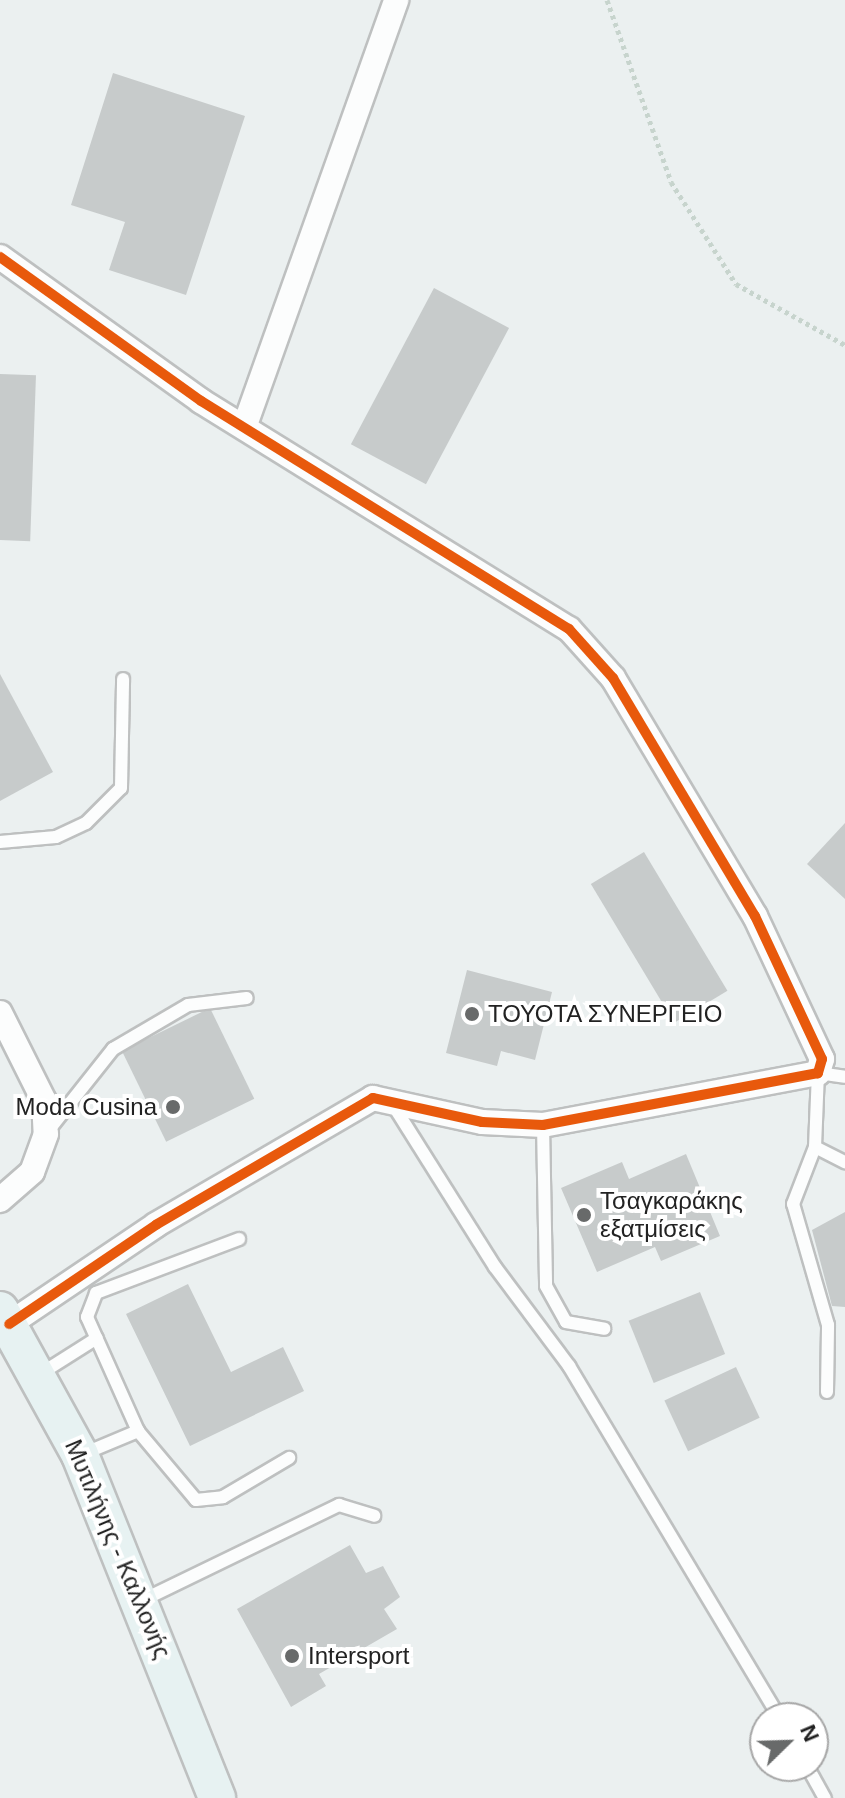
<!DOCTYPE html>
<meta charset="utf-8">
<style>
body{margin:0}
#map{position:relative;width:845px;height:1798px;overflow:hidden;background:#ebf0f0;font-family:Helvetica,sans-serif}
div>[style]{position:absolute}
.building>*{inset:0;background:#c7cbcb;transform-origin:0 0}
.path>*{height:5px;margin-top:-2.5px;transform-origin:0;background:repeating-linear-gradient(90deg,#c7d4cd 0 4px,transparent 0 8px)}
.roads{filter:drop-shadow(2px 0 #bec0c0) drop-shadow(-2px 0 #bec0c0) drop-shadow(0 2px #bec0c0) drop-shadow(0 -2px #bec0c0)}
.service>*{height:12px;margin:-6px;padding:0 6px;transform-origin:6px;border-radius:6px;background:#fcfdfd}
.minor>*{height:24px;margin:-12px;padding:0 12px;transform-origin:12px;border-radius:12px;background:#fcfdfd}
.primary>*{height:36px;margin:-18px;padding:0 18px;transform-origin:18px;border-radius:18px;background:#e7f2f2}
.cycleway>*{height:10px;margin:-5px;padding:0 5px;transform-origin:5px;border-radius:5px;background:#e8590c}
.dots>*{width:22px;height:22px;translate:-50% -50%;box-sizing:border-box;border:4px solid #fff;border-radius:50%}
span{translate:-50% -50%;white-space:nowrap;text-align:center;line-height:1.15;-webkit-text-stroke:8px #fff;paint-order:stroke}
.poi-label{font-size:24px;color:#222}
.left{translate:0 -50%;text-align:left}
.right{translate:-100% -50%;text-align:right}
.street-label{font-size:24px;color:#222}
.north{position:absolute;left:749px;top:1702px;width:80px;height:80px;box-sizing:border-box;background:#fff;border:2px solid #a7a7a7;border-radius:50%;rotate:67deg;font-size:22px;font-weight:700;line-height:32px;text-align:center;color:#222}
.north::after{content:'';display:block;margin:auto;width:28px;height:36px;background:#686a6a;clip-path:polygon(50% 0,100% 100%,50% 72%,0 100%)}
</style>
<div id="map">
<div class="building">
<i style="clip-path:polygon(113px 73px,245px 116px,186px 295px,109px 270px,125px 222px,71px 205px)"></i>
<i style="left:434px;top:288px;width:85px;height:177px;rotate:28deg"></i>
<i style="left:0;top:374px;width:36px;height:166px;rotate:2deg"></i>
<i style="clip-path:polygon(0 674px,53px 772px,0 801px)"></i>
<i style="clip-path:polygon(845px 823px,845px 899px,807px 864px)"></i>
<i style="left:644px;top:852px;width:162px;height:62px;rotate:59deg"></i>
<i style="clip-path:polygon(467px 970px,552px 992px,535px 1060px,501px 1051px,497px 1066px,446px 1053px)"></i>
<i style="left:210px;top:1008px;width:101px;height:98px;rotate:64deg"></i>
<i style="clip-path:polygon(686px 1154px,720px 1236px,661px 1261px,655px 1247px,597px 1272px,561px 1188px,622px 1162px,629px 1179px)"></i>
<i style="clip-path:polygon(845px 1212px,845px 1307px,832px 1306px,812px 1230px)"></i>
<i style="clip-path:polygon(188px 1284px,231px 1372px,283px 1347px,304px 1391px,190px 1446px,126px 1314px)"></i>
<i style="left:700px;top:1292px;width:67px;height:77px;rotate:68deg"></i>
<i style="left:736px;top:1367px;width:56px;height:79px;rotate:65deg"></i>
<i style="clip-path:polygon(350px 1545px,366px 1573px,383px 1566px,400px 1597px,384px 1609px,397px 1629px,319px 1674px,326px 1686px,291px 1707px,237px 1609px)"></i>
</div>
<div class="path">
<i style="left:607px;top:0;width:193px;rotate:70.6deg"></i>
<i style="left:671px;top:182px;width:121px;rotate:57.5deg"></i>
<i style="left:736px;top:284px;width:125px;rotate:29.2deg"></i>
</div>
<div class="roads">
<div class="service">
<i style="left:0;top:842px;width:56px;rotate:-5.1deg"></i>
<i style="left:56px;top:837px;width:33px;rotate:-25deg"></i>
<i style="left:86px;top:823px;width:49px;rotate:-45deg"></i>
<i style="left:121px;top:788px;width:109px;rotate:-88.9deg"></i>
<i style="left:393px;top:1105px;width:191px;rotate:57.8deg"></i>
<i style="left:495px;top:1267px;width:124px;rotate:53.2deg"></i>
<i style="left:569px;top:1366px;width:410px;rotate:59.1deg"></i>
<i style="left:543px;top:1125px;width:161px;rotate:88.9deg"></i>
<i style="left:546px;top:1286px;width:41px;rotate:60.9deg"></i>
<i style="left:566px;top:1322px;width:39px;rotate:10deg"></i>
<i style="left:48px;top:1131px;width:105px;rotate:-51.6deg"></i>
<i style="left:113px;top:1049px;width:87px;rotate:-30.4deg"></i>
<i style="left:188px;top:1005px;width:59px;rotate:-6.8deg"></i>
<i style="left:815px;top:1147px;width:34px;rotate:27deg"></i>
<i style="left:40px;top:1374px;width:67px;rotate:-32.3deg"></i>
<i style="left:827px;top:1392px;width:67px;rotate:-89.1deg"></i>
<i style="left:828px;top:1325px;width:126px;rotate:-106.1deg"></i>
<i style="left:793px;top:1204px;width:61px;rotate:-68.9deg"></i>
<i style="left:815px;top:1147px;width:74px;rotate:-87.7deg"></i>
<i style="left:818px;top:1073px;width:27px;rotate:8deg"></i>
<i style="left:138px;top:1431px;width:90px;rotate:50deg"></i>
<i style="left:196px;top:1500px;width:27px;rotate:-6deg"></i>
<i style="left:223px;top:1497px;width:77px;rotate:-30.6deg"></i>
<i style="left:83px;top:1454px;width:60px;rotate:-22.7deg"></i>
<i style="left:138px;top:1431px;width:125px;rotate:-114.1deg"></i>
<i style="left:87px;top:1317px;width:26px;rotate:-69deg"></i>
<i style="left:96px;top:1293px;width:153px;rotate:-20.7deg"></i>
<i style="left:143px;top:1600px;width:218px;rotate:-25.9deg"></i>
<i style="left:339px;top:1505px;width:37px;rotate:17deg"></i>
<i style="left:807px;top:1766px;width:37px;rotate:61deg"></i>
</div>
<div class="minor">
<i style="left:0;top:257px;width:247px;rotate:35.6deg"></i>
<i style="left:201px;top:401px;width:433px;rotate:31.8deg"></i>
<i style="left:569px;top:629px;width:66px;rotate:48.1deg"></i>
<i style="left:613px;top:678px;width:277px;rotate:59.2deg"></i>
<i style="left:755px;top:916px;width:158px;rotate:64.9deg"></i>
<i style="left:822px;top:1059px;width:15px;rotate:106deg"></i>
<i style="left:818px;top:1073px;width:280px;rotate:169.3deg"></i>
<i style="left:543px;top:1125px;width:61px;rotate:-177.2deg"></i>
<i style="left:482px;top:1122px;width:112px;rotate:-167.6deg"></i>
<i style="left:373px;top:1098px;width:251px;rotate:149.7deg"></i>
<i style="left:156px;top:1225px;width:177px;rotate:146deg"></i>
<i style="left:245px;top:425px;width:451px;rotate:-70.4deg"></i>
<i style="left:0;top:1013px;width:98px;rotate:63.4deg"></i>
<i style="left:44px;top:1101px;width:33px;rotate:87deg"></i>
<i style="left:46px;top:1134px;width:40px;rotate:110.2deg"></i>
<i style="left:32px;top:1172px;width:43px;rotate:138.8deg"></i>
</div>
<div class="primary">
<i style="left:0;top:1310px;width:166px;rotate:61.1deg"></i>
<i style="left:80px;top:1455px;width:369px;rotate:68.2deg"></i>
</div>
</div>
<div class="cycleway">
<i style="left:0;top:257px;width:247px;rotate:35.6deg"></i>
<i style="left:201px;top:401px;width:433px;rotate:31.8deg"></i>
<i style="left:569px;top:629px;width:66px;rotate:48.1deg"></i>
<i style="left:613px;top:678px;width:277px;rotate:59.2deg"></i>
<i style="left:755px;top:916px;width:158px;rotate:64.9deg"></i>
<i style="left:822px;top:1059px;width:15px;rotate:106deg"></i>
<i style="left:818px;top:1073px;width:280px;rotate:169.3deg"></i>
<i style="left:543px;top:1125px;width:61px;rotate:-177.2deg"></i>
<i style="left:482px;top:1122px;width:112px;rotate:-167.6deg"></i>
<i style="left:373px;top:1098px;width:251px;rotate:149.7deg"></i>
<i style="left:156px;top:1225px;width:177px;rotate:146deg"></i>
</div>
<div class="dots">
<i style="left:472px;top:1014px;background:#686a6a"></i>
<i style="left:173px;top:1107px;background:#686a6a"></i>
<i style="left:584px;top:1215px;background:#686a6a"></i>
<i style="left:292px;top:1656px;background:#686a6a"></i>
</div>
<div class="poi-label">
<span class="left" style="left:488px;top:1014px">ΤΟΥΟΤΑ ΣΥΝΕΡΓΕΙΟ</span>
<span class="right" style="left:157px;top:1107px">Moda Cusina</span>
<span class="left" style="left:600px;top:1215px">Τσαγκαράκης<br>εξατμίσεις</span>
<span class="left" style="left:308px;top:1656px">Intersport</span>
</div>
<div class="street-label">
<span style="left:118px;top:1549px;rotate:67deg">Μυτιλήνης - Καλλονής</span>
</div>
<div class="north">N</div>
</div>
